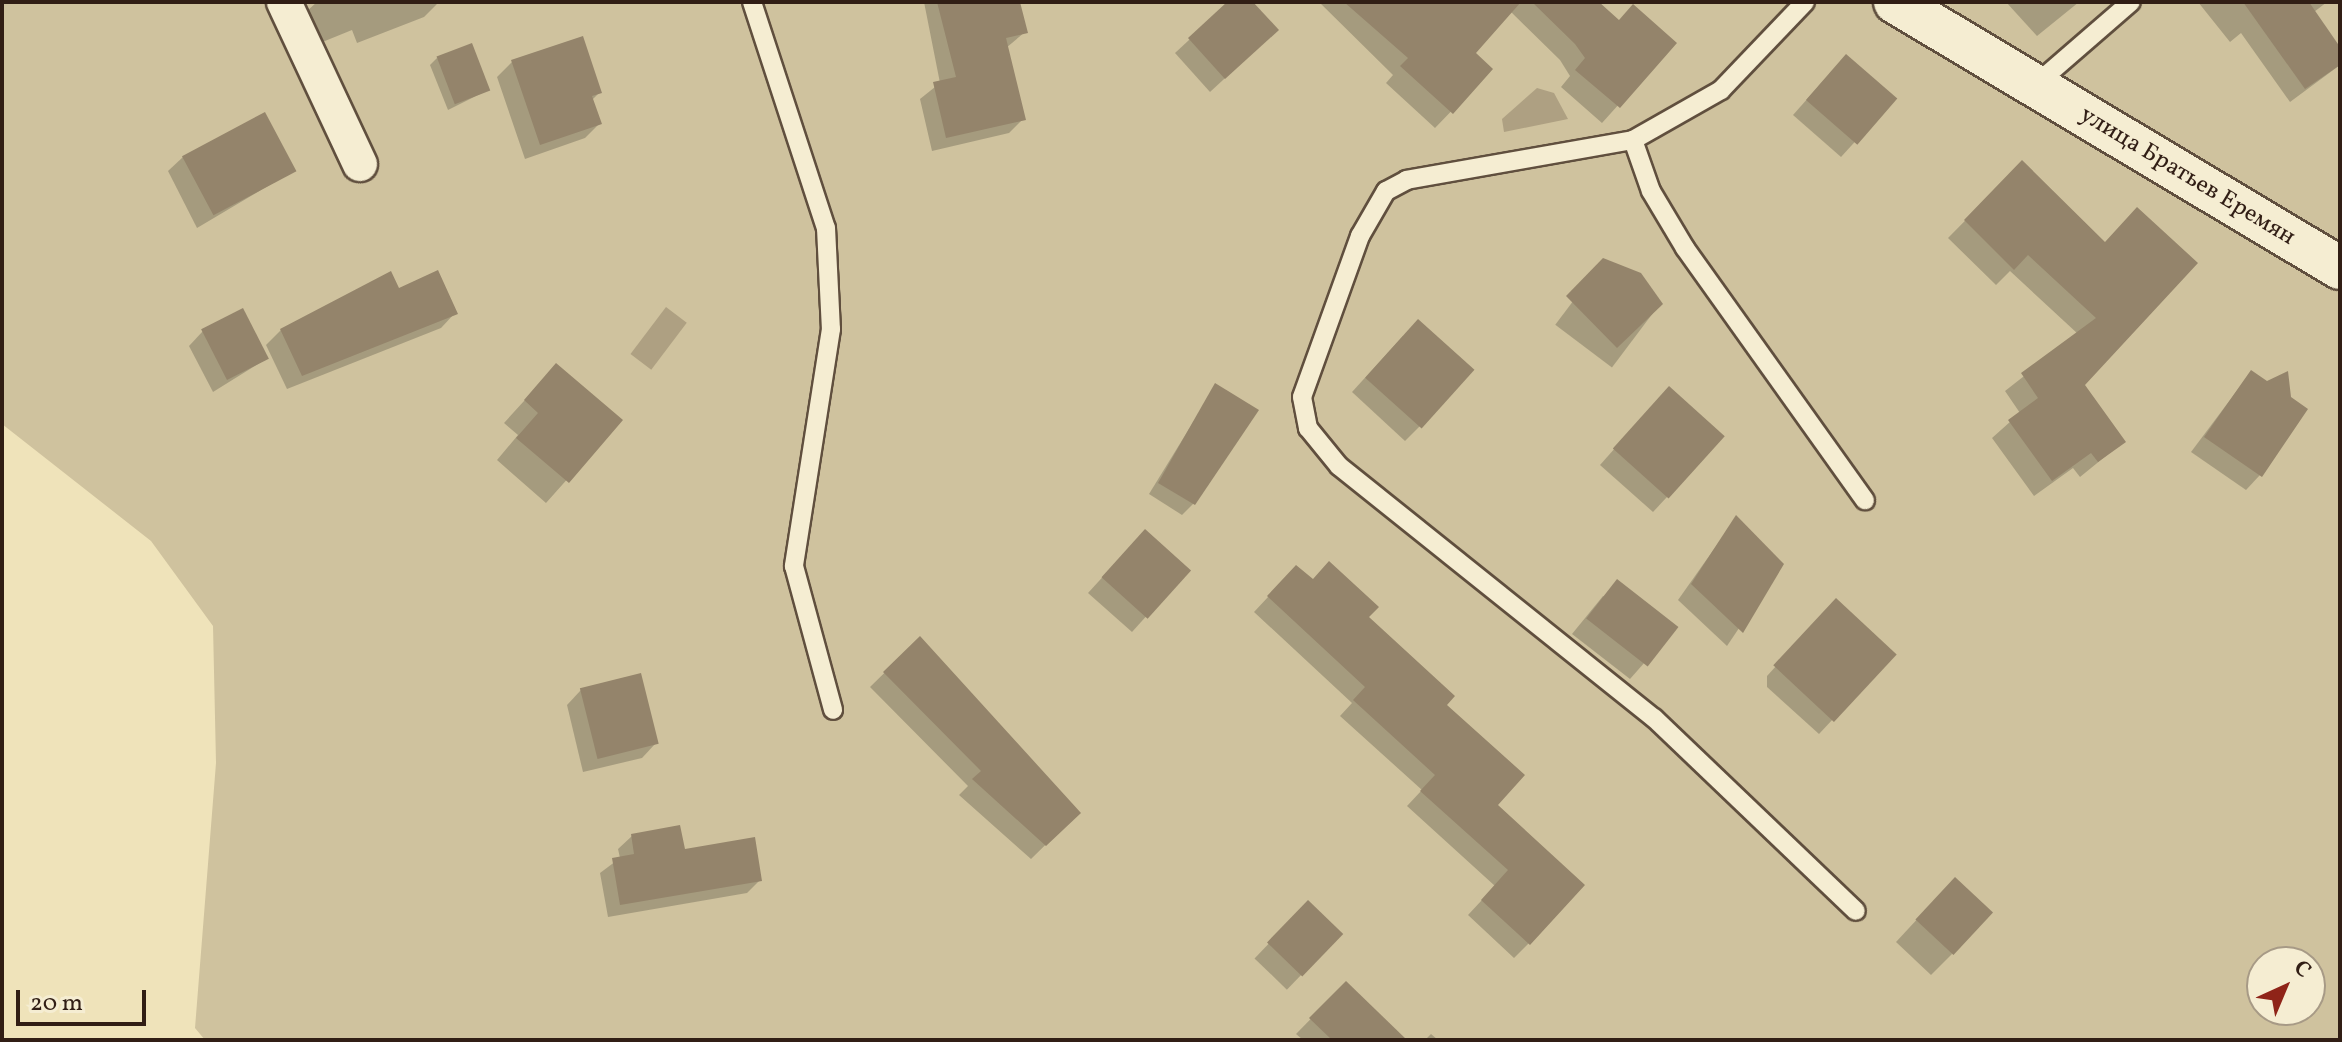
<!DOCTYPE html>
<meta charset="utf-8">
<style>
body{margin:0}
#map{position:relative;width:2342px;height:1042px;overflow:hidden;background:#efe3ba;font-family:Vollkorn,serif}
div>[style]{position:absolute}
.green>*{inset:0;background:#cfc29e}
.water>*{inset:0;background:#aea082;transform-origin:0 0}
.shadow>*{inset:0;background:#0003;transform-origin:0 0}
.building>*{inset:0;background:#94846b;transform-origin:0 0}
.roads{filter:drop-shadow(2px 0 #604f3e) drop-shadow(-2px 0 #604f3e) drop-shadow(0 2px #604f3e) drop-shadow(0 -2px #604f3e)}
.service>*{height:18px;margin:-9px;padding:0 9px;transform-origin:9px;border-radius:9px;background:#f5edd2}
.minor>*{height:34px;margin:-17px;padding:0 17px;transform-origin:17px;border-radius:17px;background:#f5edd2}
.tertiary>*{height:42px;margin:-21px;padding:0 21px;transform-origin:21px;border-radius:21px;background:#f5edd2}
span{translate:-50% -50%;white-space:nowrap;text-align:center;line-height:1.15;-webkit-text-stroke:8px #f5edd2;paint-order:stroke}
.street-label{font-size:24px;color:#311e15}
.frame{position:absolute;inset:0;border:4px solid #311e15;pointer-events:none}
.north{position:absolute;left:2246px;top:946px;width:80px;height:80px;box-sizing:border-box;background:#f5edd2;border:2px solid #a79a86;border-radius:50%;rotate:44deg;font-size:22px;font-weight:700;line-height:32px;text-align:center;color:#311e15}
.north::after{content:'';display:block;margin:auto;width:28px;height:36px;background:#8f2418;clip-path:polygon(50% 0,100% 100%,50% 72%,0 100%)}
.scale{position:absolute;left:16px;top:990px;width:130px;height:36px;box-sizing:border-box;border:4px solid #311e15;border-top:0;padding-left:10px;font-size:24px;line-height:28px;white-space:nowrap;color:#311e15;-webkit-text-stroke:6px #f5edd2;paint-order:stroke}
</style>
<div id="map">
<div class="green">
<i style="clip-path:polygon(evenodd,2px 2px,2340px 2px,2340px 1040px,205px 1040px,195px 1028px,216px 763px,213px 626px,151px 541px,2px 424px,2px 2px,2262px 962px,2310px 962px,2310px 1010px,2262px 1010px,2262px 962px)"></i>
</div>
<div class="water">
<i style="clip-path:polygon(1537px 88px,1554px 93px,1568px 119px,1504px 132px,1502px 119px)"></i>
<i style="left:666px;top:307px;width:26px;height:59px;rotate:37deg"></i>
</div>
<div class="shadow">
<i style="clip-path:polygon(317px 2px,436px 2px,437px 4px,424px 17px,357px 43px,352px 30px,320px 43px,307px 11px)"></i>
<i style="clip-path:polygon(924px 2px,1018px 2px,1025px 32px,1006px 48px,1023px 119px,1009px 133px,932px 151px,920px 99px,940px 83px)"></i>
<i style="clip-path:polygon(1230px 2px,1250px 2px,1262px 44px,1210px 92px,1175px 53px)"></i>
<i style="clip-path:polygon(1319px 2px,1596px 2px,1618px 22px,1674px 43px,1602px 123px,1561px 87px,1570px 76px,1560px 60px,1510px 11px,1473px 53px,1491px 70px,1435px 128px,1386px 83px,1393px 75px)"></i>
<i style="clip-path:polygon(2006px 2px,2079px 2px,2037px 36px)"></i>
<i style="clip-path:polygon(2198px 2px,2327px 2px,2314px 12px,2340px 51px,2340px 65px,2290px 102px,2241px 33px,2230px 42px)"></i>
<i style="clip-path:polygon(437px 58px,488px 90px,448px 110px,430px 65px)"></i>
<i style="clip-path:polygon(512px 62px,600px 92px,592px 100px,600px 123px,585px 138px,525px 159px,497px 77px)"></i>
<i style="clip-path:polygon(1832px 71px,1894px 99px,1841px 157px,1793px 115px)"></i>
<i style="clip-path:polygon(183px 157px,293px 171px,197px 228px,168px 171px)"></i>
<i style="clip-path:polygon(2022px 163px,2104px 244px,2121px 226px,2082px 385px,2123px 442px,2080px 477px,2073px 468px,2034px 496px,1992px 438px,2020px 413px,2005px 391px,2078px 334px,2010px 271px,1996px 285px,1948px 238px)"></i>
<i style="left:1604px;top:260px;width:71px;height:81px;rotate:37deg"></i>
<i style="clip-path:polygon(398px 290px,455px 313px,441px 328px,287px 389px,266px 345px,281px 330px)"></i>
<i style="clip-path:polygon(203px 331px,266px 359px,213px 392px,189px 346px)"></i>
<i style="clip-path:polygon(1403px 336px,1420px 426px,1405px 441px,1352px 392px)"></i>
<i style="clip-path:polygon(556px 366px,620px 420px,546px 503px,497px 460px,518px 435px,504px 423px)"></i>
<i style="clip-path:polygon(2251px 372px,2260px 475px,2246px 490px,2191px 452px)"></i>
<i style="clip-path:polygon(1216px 385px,1193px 504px,1182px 515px,1149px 494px)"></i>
<i style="clip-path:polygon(1655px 403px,1667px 497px,1653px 512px,1600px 465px)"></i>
<i style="clip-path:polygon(1736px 518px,1782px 564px,1727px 646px,1678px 600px)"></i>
<i style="clip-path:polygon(1131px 546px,1188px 570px,1132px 632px,1088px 593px)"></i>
<i style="clip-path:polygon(1282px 582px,1367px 617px,1496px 805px,1529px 943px,1514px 958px,1468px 915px,1495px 886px,1407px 806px,1422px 790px,1340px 716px,1352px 703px,1254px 612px)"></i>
<i style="clip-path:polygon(1603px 596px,1675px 628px,1630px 679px,1572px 634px)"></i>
<i style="clip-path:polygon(1822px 616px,1894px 654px,1819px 734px,1767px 687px,1767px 676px)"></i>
<i style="clip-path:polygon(919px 639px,1078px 813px,1031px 859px,959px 795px,968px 786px,870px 687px)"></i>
<i style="clip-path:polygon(581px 690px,656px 743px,642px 758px,583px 772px,567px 705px)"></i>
<i style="clip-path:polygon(632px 836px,683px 851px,760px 880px,747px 893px,608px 917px,600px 873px,620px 858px,618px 849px)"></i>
<i style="clip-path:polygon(1934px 901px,1952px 954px,1931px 975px,1896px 942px)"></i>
<i style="left:1308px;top:903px;width:45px;height:77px;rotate:44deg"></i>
<i style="clip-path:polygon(1346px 983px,1404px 1040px,1303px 1040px,1296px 1034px)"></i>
<i style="clip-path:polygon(1431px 1034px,1438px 1040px,1425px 1040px)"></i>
</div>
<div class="building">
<i style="clip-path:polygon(937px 2px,1020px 2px,1028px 33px,1006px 38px,1026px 120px,946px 138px,933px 82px,956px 77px)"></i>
<i style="clip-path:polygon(1227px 2px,1253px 2px,1279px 30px,1225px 79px,1188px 38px)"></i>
<i style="clip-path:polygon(1344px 2px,1521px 2px,1476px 53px,1493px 69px,1453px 114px,1400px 66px,1408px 58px)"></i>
<i style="clip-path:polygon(1532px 2px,1599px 2px,1619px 20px,1633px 4px,1677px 43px,1620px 108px,1575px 70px,1585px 58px,1575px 44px)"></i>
<i style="clip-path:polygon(2243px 2px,2309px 2px,2340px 47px,2340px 65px,2305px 89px)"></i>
<i style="clip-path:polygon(583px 36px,602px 93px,592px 96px,602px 124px,540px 145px,511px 60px)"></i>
<i style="left:472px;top:43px;width:51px;height:38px;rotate:69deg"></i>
<i style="left:1846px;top:54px;width:68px;height:61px;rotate:41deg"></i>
<i style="left:265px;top:112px;width:67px;height:94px;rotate:62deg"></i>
<i style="clip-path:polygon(2022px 160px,2105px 242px,2137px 207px,2198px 263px,2085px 385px,2126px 442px,2098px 462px,2091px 453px,2052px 481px,2008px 420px,2038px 398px,2021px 373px,2096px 318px,2028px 255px,2014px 270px,1964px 220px)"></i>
<i style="clip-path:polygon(1603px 258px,1641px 273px,1663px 304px,1617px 348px,1566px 296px)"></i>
<i style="clip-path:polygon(438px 270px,458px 314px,302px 376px,280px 329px,391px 271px,399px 288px)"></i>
<i style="left:243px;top:308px;width:57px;height:47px;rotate:63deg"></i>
<i style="left:1418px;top:319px;width:76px;height:79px;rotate:42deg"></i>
<i style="clip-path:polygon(556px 363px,623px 420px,569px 483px,516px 438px,538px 413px,524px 400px)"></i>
<i style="clip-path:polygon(2251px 370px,2267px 381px,2288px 371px,2291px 397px,2308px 409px,2262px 477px,2204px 437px)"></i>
<i style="clip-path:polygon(1215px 383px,1259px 410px,1195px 505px,1158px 483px)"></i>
<i style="left:1669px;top:386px;width:75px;height:84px;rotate:42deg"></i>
<i style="clip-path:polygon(1736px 515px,1784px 564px,1743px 633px,1691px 584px)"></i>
<i style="left:1145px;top:529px;width:62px;height:65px;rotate:42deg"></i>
<i style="clip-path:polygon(1329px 561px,1379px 607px,1369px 617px,1455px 696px,1447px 705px,1525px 775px,1498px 805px,1585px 885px,1530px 945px,1481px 900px,1508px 870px,1420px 791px,1435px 775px,1353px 700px,1365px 687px,1267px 596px,1296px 565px,1313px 579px)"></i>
<i style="left:1617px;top:579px;width:78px;height:50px;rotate:38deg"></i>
<i style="left:1836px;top:598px;width:83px;height:92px;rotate:43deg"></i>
<i style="clip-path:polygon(920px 636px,1081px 813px,1046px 846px,972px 779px,981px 771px,883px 672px)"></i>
<i style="left:641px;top:673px;width:73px;height:63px;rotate:76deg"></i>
<i style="clip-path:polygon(680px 825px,685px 849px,755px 837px,762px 881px,620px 905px,612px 858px,634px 854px,631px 834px)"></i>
<i style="left:1955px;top:877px;width:52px;height:58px;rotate:43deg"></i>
<i style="left:1308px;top:900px;width:49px;height:59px;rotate:44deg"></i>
<i style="clip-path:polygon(1346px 981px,1407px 1040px,1332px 1040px,1309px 1018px)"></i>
</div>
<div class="roads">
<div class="service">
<i style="left:752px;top:2px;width:238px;rotate:71.9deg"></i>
<i style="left:826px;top:228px;width:101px;rotate:87.2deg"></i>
<i style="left:831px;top:329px;width:240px;rotate:98.9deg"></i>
<i style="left:794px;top:566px;width:149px;rotate:74.8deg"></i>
<i style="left:1805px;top:2px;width:122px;rotate:133.7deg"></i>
<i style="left:1721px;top:90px;width:101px;rotate:150.4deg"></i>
<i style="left:1633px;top:140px;width:230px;rotate:170deg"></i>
<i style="left:1407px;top:180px;width:24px;rotate:152deg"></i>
<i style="left:1386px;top:191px;width:52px;rotate:120deg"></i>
<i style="left:1360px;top:236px;width:171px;rotate:109.8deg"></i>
<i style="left:1302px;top:397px;width:32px;rotate:79deg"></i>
<i style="left:1308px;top:428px;width:49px;rotate:50.8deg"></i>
<i style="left:1339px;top:466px;width:403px;rotate:38.7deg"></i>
<i style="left:1654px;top:718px;width:279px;rotate:43.7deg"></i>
<i style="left:2034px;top:86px;width:128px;rotate:-40.9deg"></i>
<i style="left:1633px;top:140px;width:54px;rotate:70.6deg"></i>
<i style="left:1651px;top:191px;width:66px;rotate:59.2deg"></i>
<i style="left:1685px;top:248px;width:310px;rotate:54.5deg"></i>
</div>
<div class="minor">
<i style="left:284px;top:2px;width:179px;rotate:64.9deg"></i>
</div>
<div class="tertiary">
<i style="left:1895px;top:2px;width:518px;rotate:30.87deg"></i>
</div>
</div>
<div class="street-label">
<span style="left:2187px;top:177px;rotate:31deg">улица Братьев Еремян</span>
</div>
<div class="frame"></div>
<div class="north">С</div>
<div class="scale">20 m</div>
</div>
